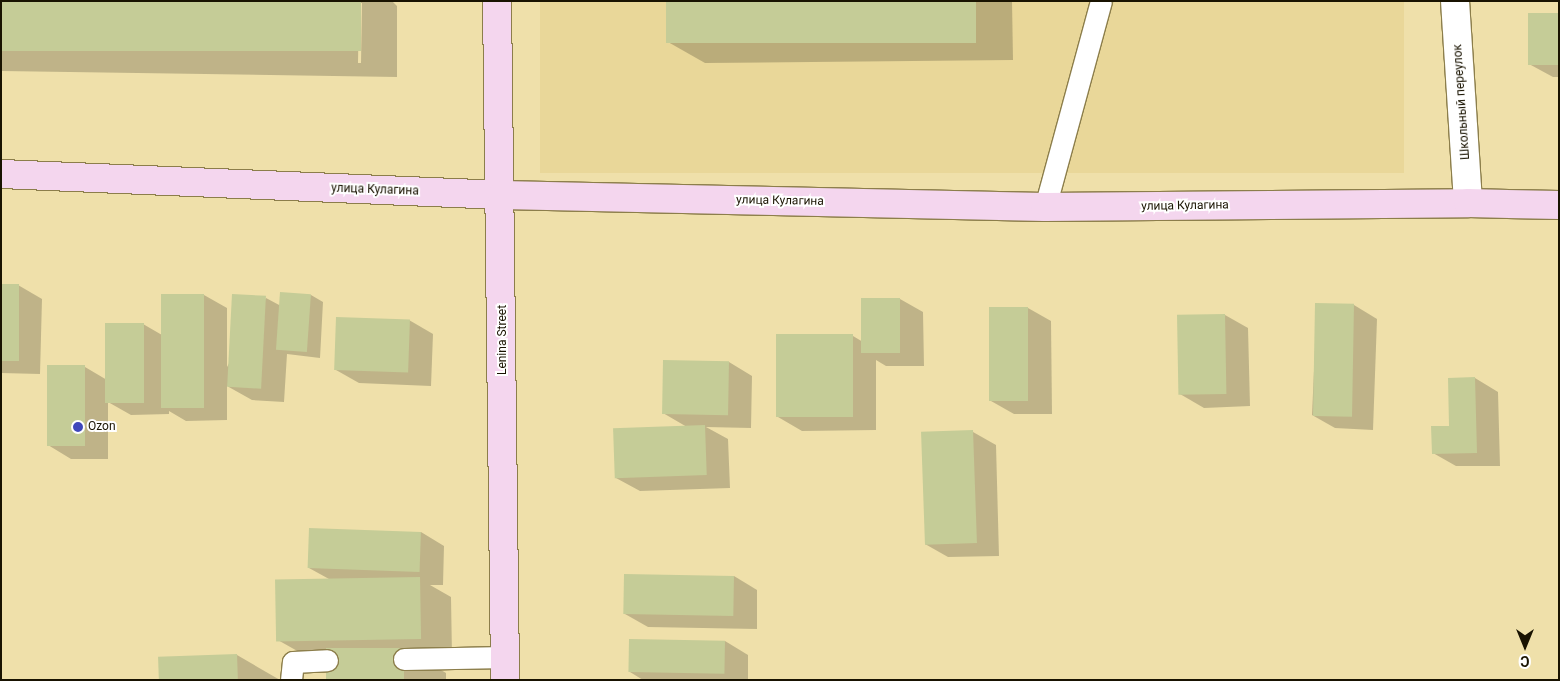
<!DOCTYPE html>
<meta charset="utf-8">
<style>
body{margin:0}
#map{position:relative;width:1560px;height:681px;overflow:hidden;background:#efe0aa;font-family:Roboto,sans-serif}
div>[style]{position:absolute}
.built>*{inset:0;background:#e9d799;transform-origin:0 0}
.shadow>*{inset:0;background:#0003}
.building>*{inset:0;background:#c5cc97;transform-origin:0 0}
.roads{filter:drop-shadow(1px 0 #8c7e4b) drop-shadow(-1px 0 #8c7e4b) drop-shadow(0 1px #8c7e4b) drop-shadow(0 -1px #8c7e4b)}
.lane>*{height:21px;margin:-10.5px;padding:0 10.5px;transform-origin:10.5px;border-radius:10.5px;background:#fff}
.street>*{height:28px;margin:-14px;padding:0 14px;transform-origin:14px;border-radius:14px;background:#fff}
.secondary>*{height:28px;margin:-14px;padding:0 14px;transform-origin:14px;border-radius:14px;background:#f4d6ee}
.dots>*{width:14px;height:14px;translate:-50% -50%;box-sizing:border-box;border:2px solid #fff;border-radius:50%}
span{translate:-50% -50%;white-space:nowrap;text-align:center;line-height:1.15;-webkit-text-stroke:4px #fff;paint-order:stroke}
.street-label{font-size:12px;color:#191301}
.poi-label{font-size:12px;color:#191301}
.left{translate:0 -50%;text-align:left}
.frame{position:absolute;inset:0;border:2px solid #191301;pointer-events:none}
.north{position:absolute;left:1500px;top:621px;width:50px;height:50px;-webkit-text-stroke:4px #fff;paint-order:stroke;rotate:180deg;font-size:14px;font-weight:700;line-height:20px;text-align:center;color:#191301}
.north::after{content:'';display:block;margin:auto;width:18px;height:22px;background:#191301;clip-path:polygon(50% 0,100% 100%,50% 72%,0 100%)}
</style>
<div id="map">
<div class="built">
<i style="left:540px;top:1px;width:864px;height:172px"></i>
</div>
<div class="shadow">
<i style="clip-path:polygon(evenodd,1px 1px,392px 1px,397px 6px,397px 77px,1px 71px,1px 1px,359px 3px,362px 3px,361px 63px,358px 63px,359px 3px)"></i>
<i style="clip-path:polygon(667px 1px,1012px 1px,1013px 60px,705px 63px,668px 42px)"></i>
<i style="clip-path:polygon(1559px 14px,1559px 77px,1553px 77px,1529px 64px)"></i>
<i style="clip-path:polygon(1px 285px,18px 285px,42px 299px,40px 374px,1px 373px)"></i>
<i style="clip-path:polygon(204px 295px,227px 308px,227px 367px,266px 298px,281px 306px,311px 295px,323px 302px,320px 358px,287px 354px,284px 402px,252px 400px,227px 386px,227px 420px,186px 421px,169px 411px,169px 414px,131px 415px,108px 402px,108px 459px,71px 459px,48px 445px,85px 367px,107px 380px,143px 324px,162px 335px)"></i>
<i style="clip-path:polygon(900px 299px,923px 312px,924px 366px,886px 366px,876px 360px,876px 430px,802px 431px,778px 417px,853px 336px,863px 342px,863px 300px)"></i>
<i style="clip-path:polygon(1317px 304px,1354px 305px,1377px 319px,1373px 430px,1335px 428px,1312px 415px)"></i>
<i style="clip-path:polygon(1028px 308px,1051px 321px,1052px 414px,1014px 414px,991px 401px)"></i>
<i style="clip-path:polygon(1225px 315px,1248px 328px,1250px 406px,1204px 408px,1180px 394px)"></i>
<i style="clip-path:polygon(409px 320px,433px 334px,431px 386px,359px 383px,336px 370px)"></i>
<i style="clip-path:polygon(729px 362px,752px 376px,751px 428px,706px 427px,728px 439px,730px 488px,640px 491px,616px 478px,687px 427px,663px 413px)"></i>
<i style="clip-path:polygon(1475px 378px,1498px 392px,1500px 466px,1456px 466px,1433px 453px,1450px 427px,1449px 379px)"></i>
<i style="clip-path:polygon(973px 432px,996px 445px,999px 556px,948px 557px,925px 544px)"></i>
<i style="clip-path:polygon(421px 532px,444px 546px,443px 585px,430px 585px,451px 597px,452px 656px,417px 656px,446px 673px,446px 680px,328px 680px,328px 657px,308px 657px,276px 639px,329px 579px,309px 568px)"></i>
<i style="clip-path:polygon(734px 576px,757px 590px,757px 629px,648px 627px,625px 614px)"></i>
<i style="clip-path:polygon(725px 641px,748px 655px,748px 680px,643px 680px,630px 672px)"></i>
<i style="clip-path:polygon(237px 655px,280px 680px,159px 680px)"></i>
</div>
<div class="building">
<i style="left:1px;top:1px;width:360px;height:50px"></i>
<i style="left:666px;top:1px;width:310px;height:42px"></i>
<i style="left:1528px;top:13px;width:31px;height:52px"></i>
<i style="left:1px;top:284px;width:18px;height:77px"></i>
<i style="left:280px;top:292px;width:31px;height:58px;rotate:4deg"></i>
<i style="left:161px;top:294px;width:43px;height:114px"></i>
<i style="left:232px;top:294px;width:34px;height:93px;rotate:3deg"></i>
<i style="left:861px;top:298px;width:39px;height:55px"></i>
<i style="left:1315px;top:303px;width:39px;height:113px;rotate:1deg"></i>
<i style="left:989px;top:307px;width:39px;height:94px"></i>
<i style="left:1225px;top:314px;width:80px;height:48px;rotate:89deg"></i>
<i style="left:336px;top:317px;width:74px;height:53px;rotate:2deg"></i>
<i style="left:105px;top:323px;width:39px;height:80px"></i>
<i style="left:853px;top:334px;width:83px;height:77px;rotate:90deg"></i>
<i style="left:663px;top:360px;width:66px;height:54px;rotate:1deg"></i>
<i style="left:47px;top:365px;width:38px;height:81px"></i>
<i style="clip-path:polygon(1475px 377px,1477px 453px,1432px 454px,1431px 426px,1449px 426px,1448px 378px)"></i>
<i style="left:705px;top:425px;width:50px;height:92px;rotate:88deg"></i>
<i style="left:973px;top:430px;width:113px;height:52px;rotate:88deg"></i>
<i style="left:309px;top:528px;width:112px;height:40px;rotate:2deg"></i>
<i style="left:624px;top:574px;width:110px;height:40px;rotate:1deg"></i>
<i style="left:420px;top:577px;width:62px;height:145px;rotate:89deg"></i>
<i style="left:629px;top:639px;width:96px;height:33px;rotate:1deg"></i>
<i style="left:404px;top:648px;width:32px;height:78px;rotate:90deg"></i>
<i style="left:237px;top:654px;width:26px;height:79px;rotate:88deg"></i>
</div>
<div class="roads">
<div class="lane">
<i style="left:1045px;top:207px;width:213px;rotate:-74.8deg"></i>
<i style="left:404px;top:659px;width:101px;rotate:-1.1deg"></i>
<i style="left:291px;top:680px;width:18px;rotate:-84deg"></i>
<i style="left:293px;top:662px;width:34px;rotate:-3deg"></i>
</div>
<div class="street">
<i style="left:1455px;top:1px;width:202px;rotate:86.3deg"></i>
</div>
<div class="secondary">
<i style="left:497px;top:1px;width:679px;rotate:89.32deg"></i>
<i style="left:1px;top:174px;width:501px;rotate:2.4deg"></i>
<i style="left:502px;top:195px;width:543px;rotate:1.27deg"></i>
<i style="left:1045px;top:207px;width:423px;rotate:-0.5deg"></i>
<i style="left:1468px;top:203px;width:91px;rotate:1.3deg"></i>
</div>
</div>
<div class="dots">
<i style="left:78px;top:427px;background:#3f47bb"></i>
</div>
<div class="street-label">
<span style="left:1462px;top:102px;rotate:-94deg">Школьный переулок</span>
<span style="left:375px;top:190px;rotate:2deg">улица Кулагина</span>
<span style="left:780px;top:201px;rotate:1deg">улица Кулагина</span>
<span style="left:1185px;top:206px;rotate:-1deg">улица Кулагина</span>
<span style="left:503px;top:340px;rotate:-90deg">Lenina Street</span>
</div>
<div class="poi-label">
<span class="left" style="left:88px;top:427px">Ozon</span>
</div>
<div class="frame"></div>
<div class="north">С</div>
</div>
